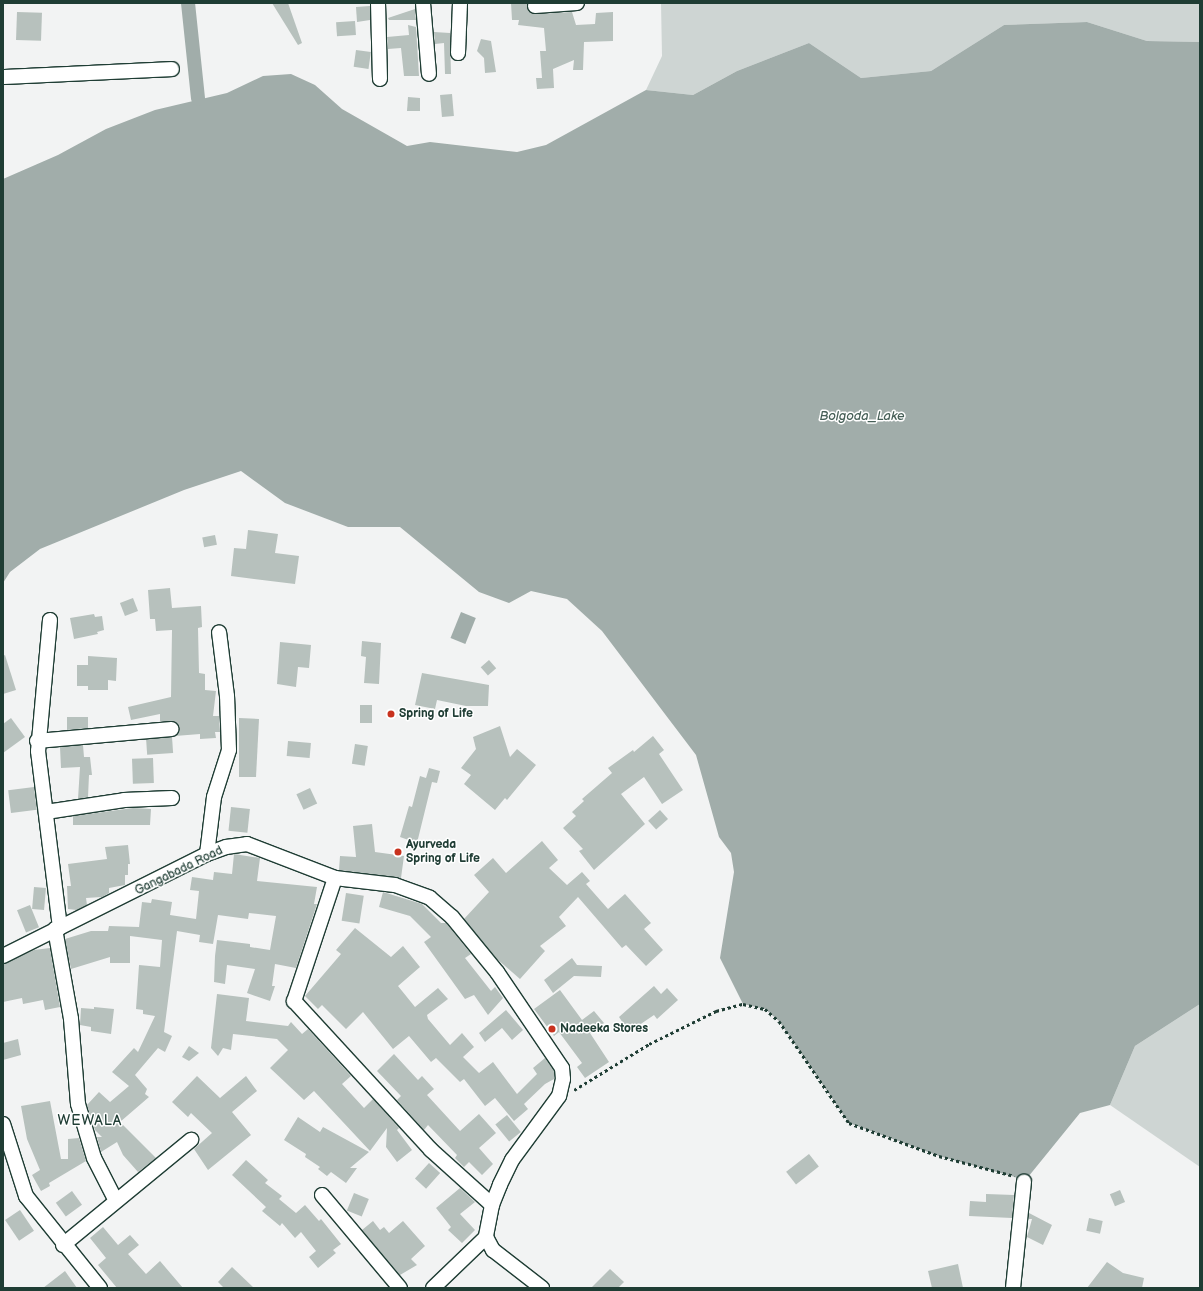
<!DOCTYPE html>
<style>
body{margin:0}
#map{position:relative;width:1203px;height:1291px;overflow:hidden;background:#f2f3f3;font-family:"Balsamiq Sans",sans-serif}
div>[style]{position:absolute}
.green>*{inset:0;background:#ced5d3}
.water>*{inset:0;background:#a1adaa;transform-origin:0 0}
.canal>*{height:14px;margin:-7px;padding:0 7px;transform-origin:7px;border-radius:7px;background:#a1adaa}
.building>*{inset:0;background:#b7c1bd;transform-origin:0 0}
.path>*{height:2.5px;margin-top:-1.25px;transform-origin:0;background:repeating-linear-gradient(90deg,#1f3d34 0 3px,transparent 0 6px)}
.roads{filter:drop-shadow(1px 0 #1f3d34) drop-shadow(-1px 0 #1f3d34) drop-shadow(0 1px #1f3d34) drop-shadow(0 -1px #1f3d34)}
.minor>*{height:14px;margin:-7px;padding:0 7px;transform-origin:7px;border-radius:7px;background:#fff}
.dots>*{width:11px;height:11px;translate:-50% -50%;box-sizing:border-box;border:2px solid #fff;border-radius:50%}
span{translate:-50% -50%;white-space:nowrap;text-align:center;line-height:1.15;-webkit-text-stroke:3px #fff;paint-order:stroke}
.poi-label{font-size:12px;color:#1f3d34;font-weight:700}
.left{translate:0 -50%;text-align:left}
.street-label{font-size:12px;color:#1f3d34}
.water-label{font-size:13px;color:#465f57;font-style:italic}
.quarter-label{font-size:14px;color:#1f3d34;letter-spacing:1px}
.frame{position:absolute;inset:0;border:4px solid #1f3d34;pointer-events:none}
</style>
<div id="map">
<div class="green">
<i style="clip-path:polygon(661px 3px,1200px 3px,1200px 42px,1147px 41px,1087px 22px,1004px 25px,931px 71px,861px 78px,809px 43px,737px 71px,693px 95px,646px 90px,662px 56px)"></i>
<i style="clip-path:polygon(1200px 1004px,1200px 1167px,1110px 1105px,1135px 1046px)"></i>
</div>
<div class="water">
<i style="clip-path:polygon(1087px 22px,1147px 41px,1200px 42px,1200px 1004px,1135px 1046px,1110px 1105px,1080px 1113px,1024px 1182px,1015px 1177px,939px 1156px,849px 1123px,779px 1021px,765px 1009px,743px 1004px,720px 958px,734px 872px,731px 853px,719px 837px,696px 755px,602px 631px,567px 599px,531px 591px,509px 603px,479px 592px,400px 527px,348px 527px,285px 503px,241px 471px,184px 490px,40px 549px,10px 572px,3px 583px,3px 179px,58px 155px,106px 129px,155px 110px,227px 93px,263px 76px,291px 74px,315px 85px,342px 109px,407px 146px,430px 142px,517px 152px,546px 145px,646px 90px,693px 95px,737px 71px,809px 43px,861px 78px,931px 71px,1004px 25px)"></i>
<i style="left:461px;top:612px;width:16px;height:28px;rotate:22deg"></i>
</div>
<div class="canal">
<i style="left:188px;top:3px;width:96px;rotate:84deg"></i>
</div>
<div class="building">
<i style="clip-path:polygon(272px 3px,288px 3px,302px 43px,298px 45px)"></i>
<i style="clip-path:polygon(511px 3px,527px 3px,528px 11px,535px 14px,572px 12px,576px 25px,595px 24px,596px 13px,613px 12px,613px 41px,584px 42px,583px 70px,573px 70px,574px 60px,553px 69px,554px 88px,537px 89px,536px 78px,542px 78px,540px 51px,546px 51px,544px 28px,518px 25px,519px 20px,512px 20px)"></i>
<i style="clip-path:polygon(370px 6px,370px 20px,357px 22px,356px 7px)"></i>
<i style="clip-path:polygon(415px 9px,416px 20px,389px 20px,388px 18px)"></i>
<i style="left:17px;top:12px;width:25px;height:28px;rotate:2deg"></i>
<i style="left:355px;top:21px;width:14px;height:19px;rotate:86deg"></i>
<i style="clip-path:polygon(408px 25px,416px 27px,419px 76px,404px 76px,401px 48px,388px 49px,387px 37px,409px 35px)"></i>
<i style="clip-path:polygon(434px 32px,450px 33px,451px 74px,445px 74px,444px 43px,435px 44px)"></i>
<i style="clip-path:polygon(481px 39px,491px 41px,496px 72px,485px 73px,484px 58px,477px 51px)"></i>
<i style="left:356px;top:50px;width:15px;height:17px;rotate:8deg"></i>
<i style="left:452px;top:94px;width:22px;height:12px;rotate:85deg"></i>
<i style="clip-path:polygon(408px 97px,420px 98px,420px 111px,407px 111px)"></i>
<i style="clip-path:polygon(248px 530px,278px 534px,275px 553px,299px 556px,295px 584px,231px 576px,234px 548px,246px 549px)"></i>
<i style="left:215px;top:535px;width:10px;height:13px;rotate:79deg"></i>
<i style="clip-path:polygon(170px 588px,172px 608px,201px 606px,202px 627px,198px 628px,199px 673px,205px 674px,205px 690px,216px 691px,213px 716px,219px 716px,220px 732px,215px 732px,216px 738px,200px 739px,200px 734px,175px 736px,179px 732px,178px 724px,171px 721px,160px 721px,160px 714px,131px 720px,128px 707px,171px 697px,172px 630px,156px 631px,155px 619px,150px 619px,148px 590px)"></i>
<i style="left:133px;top:598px;width:14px;height:14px;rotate:69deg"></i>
<i style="clip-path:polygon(94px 614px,95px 617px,102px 616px,104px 630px,97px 632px,98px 634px,74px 639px,70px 618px)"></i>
<i style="clip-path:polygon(362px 641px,381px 643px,379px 684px,364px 683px,366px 657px,361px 656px)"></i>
<i style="clip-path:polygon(280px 642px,311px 645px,309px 668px,298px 667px,296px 687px,277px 684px)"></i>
<i style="clip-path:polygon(5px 655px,16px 690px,3px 694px,3px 656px)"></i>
<i style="clip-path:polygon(88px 656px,117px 658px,116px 681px,108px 680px,108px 690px,88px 690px,88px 686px,77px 686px,77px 665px,88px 665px)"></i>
<i style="left:489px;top:660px;width:11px;height:11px;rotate:49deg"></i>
<i style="clip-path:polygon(422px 673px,489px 685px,488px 706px,466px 706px,437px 700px,435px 709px,415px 705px)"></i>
<i style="left:360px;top:705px;width:12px;height:18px"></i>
<i style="clip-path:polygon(67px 717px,88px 717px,88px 728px,67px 730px)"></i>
<i style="clip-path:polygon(11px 718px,25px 737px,3px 753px,3px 724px)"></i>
<i style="clip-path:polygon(239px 718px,259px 719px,256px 777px,239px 777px)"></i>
<i style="clip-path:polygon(500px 726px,510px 757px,517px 749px,536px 765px,507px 800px,505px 798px,495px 810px,464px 784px,471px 775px,461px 768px,476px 749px,473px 737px)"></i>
<i style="clip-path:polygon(653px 736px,664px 750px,659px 754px,683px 790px,662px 804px,644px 777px,621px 794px,645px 824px,594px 870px,579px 851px,583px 849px,563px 828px,576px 816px,572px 812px,584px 801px,582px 799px,612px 773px,608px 768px,633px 750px,634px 752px)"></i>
<i style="left:172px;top:737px;width:16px;height:26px;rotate:86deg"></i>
<i style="left:288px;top:741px;width:23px;height:15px;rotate:5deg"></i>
<i style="left:355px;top:744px;width:13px;height:20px;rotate:9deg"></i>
<i style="clip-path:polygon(83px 745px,84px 757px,90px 757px,92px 775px,89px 775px,88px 797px,78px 799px,80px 767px,61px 768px,60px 747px)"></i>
<i style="left:153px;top:758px;width:25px;height:21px;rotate:88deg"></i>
<i style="clip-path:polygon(429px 768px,440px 771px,437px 783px,432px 782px,417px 843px,400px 837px,409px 806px,412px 807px,420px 776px,426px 778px)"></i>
<i style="left:34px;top:787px;width:23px;height:26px;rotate:83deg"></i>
<i style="left:310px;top:788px;width:17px;height:15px;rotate:65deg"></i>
<i style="left:231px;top:807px;width:19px;height:24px;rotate:6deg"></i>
<i style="clip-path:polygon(133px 808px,151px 809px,150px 825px,73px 825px,73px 816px)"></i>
<i style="left:660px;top:810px;width:12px;height:16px;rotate:48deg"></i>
<i style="clip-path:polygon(372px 824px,375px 852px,404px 856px,401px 878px,339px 870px,340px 856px,356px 857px,353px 826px)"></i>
<i style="clip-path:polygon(542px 841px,558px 860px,549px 868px,567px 885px,582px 872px,590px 881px,586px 884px,608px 909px,625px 894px,651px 923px,644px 929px,663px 950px,646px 966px,626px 945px,622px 948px,578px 897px,559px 917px,566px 926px,540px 946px,545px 951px,520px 979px,497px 959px,464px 919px,489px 892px,474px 875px,493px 858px,506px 873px)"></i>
<i style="clip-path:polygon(128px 845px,130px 864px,128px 864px,128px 875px,125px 875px,125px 885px,109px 888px,109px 893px,102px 897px,86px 898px,87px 905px,77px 910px,68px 909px,67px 886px,71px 886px,68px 864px,107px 859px,105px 847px)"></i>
<i style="clip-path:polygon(234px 854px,260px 858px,257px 881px,317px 887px,314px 904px,317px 904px,296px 968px,275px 964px,272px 986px,275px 986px,270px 1001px,247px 993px,255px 969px,227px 965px,225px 984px,214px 982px,215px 956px,217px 940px,250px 944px,250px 947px,270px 950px,276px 916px,249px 913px,248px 919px,218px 915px,213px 944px,199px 942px,200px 935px,177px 931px,164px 1032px,172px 1036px,165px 1052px,158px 1048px,135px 1075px,147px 1089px,145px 1094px,149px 1097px,120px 1122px,156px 1158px,138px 1172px,123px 1155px,117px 1142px,101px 1152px,97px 1137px,102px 1137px,95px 1130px,87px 1105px,99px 1092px,110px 1102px,129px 1086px,112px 1072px,134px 1048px,138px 1052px,155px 1016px,143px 1014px,143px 1010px,136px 1009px,139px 965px,160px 967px,162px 940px,130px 936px,130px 963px,110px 963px,110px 957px,71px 969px,65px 939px,91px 931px,108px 931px,109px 926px,139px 927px,142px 902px,151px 903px,152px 899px,172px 902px,170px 915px,196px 919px,199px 891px,190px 890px,192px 877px,213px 880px,214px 872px,232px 874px)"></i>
<i style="left:34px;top:887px;width:12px;height:22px;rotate:5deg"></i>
<i style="clip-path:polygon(383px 892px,422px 904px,441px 923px,446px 923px,471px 954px,465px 958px,491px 991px,495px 987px,503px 998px,488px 1015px,474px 995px,465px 999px,424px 942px,431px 937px,410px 916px,379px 907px)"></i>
<i style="left:346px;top:893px;width:18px;height:28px;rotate:9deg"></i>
<i style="left:30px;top:905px;width:24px;height:14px;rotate:68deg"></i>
<i style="clip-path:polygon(355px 928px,391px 957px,403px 946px,420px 967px,398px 986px,415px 1007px,438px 988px,448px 999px,427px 1015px,428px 1019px,450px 1045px,462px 1033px,474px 1047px,463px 1057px,479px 1073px,493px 1062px,517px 1094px,537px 1074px,533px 1068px,545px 1058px,554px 1071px,554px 1079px,545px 1084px,524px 1104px,528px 1109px,514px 1121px,495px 1098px,485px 1106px,464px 1079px,460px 1082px,436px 1058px,431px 1062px,409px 1036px,393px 1049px,363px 1012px,346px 1029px,322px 1005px,318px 1009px,305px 996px,341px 954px,336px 950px)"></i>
<i style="clip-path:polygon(50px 948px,60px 1007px,45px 1010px,43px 1000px,23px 1004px,22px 998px,3px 1002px,3px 964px,34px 950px)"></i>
<i style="clip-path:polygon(572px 958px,577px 965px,602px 966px,601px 977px,574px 976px,553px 993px,544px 980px)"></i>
<i style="clip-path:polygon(654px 986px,661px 994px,667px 988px,678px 1000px,657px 1019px,654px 1015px,629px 1032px,619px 1017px)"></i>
<i style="clip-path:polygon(560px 990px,582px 1020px,594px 1011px,604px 1023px,590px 1033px,609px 1062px,585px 1078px,577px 1067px,582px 1063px,559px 1032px,554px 1036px,534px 1009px)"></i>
<i style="clip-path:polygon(217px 994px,249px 998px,246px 1021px,288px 1026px,291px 1022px,302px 1034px,308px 1029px,351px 1076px,342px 1084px,364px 1108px,373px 1099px,399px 1128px,397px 1130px,412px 1150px,397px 1162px,386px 1147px,387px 1128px,370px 1151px,314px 1091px,304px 1100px,270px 1068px,288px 1050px,277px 1039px,233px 1034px,231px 1050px,223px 1048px,218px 1056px,211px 1048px)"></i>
<i style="clip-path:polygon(94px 1007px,114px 1009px,111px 1034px,91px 1031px,91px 1027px,80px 1025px,81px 1008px,94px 1009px)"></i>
<i style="clip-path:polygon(506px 1010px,523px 1030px,512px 1040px,502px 1028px,485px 1042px,479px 1033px)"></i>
<i style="clip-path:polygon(18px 1039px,21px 1055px,3px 1060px,3px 1043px)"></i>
<i style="clip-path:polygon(189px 1046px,199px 1053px,189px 1061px,182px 1057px)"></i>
<i style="clip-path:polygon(394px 1054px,418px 1080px,422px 1076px,434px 1089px,427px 1095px,460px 1131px,479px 1114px,496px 1133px,479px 1148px,493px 1164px,482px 1175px,469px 1162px,464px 1167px,455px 1158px,457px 1155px,428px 1125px,424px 1130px,397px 1100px,401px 1096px,377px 1071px)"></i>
<i style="clip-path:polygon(197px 1076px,220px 1098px,246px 1076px,257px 1091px,232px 1112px,251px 1135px,208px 1170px,194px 1149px,212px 1133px,191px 1113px,188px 1117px,172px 1102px)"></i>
<i style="clip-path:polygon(50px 1101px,61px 1159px,68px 1159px,68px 1139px,79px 1138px,86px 1161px,49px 1183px,50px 1186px,41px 1191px,32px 1175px,40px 1170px,27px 1139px,21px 1106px)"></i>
<i style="left:507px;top:1115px;width:22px;height:15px;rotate:51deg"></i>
<i style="clip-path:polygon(298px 1117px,320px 1132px,323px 1127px,369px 1152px,350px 1168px,357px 1168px,346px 1183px,331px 1172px,327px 1176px,318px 1169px,320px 1167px,305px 1157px,306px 1154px,284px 1140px)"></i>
<i style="left:809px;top:1154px;width:16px;height:29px;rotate:52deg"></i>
<i style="clip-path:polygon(246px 1160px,268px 1180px,265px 1183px,282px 1196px,279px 1199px,296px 1213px,305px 1205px,319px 1221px,321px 1219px,341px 1244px,333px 1250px,336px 1253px,318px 1268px,309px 1257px,316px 1251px,301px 1232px,295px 1238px,282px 1223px,280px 1226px,262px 1211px,266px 1207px,232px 1175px)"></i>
<i style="left:429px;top:1163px;width:15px;height:21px;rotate:42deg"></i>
<i style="clip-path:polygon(460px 1188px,475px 1202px,460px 1214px,475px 1230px,462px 1243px,448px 1230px,451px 1227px,436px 1208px)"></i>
<i style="left:1120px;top:1190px;width:13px;height:11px;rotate:67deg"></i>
<i style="left:72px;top:1191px;width:17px;height:20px;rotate:54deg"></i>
<i style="left:354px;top:1193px;width:16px;height:19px;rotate:22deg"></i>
<i style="clip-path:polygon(986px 1194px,1014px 1195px,1012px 1218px,969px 1216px,970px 1201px,986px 1202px)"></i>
<i style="left:20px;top:1210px;width:25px;height:18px;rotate:56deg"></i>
<i style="clip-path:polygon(1029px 1213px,1052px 1225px,1043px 1245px,1027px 1237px,1032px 1219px,1029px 1219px)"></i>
<i style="left:1089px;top:1218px;width:14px;height:13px;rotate:12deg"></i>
<i style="clip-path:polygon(373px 1221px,380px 1230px,384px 1227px,389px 1233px,403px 1221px,425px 1246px,411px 1259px,417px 1265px,400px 1275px,362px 1230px)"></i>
<i style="clip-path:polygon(103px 1227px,118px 1245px,130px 1235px,139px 1245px,128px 1254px,146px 1274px,160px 1261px,183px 1288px,117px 1288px,98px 1265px,106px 1258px,90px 1238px)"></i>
<i style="clip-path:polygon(1107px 1262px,1123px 1273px,1144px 1278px,1142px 1288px,1087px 1288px)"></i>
<i style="clip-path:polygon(958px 1264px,963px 1288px,932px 1288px,928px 1271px)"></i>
<i style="clip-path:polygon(232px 1267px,254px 1288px,224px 1288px,218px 1282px)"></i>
<i style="clip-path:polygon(610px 1269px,624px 1282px,618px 1288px,591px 1288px)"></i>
<i style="clip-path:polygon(65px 1271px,77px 1288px,43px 1288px)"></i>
</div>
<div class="path">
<i style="left:574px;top:1090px;width:88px;rotate:-31.5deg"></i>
<i style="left:649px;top:1044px;width:75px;rotate:-26.2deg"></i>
<i style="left:716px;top:1011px;width:28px;rotate:-15deg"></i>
<i style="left:743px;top:1004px;width:23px;rotate:13deg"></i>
<i style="left:765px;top:1009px;width:18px;rotate:41deg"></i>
<i style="left:779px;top:1021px;width:124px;rotate:55.5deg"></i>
<i style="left:849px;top:1123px;width:96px;rotate:20.1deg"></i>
<i style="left:939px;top:1156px;width:78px;rotate:14.9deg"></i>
</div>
<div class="roads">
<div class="minor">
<i style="left:378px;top:3px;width:76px;rotate:88.5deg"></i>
<i style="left:423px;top:3px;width:71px;rotate:85.2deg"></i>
<i style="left:535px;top:6px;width:42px;rotate:-4.1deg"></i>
<i style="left:458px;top:53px;width:50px;rotate:-87.7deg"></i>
<i style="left:3px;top:77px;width:169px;rotate:-2.7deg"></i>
<i style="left:50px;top:620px;width:132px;rotate:95.2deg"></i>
<i style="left:38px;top:751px;width:178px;rotate:82.9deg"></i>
<i style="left:37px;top:741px;width:135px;rotate:-5.1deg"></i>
<i style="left:46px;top:812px;width:79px;rotate:-8.7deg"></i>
<i style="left:124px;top:800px;width:48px;rotate:-2.4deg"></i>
<i style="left:207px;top:854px;width:57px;rotate:-83deg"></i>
<i style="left:214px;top:797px;width:49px;rotate:-72.3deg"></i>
<i style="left:229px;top:750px;width:54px;rotate:-92.1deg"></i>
<i style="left:227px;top:696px;width:64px;rotate:-97.1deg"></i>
<i style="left:335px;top:878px;width:130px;rotate:108.4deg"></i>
<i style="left:294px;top:1001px;width:202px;rotate:47.4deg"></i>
<i style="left:431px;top:1150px;width:82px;rotate:42deg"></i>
<i style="left:55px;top:929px;width:91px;rotate:79.9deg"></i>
<i style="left:71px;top:1019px;width:85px;rotate:85.3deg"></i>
<i style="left:78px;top:1104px;width:56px;rotate:73.5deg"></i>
<i style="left:94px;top:1158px;width:48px;rotate:62.9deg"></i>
<i style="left:3px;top:956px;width:228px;rotate:-26.6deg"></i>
<i style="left:207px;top:854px;width:20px;rotate:-20deg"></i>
<i style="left:226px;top:847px;width:21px;rotate:-8deg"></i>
<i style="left:247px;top:844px;width:94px;rotate:21.1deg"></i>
<i style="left:335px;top:878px;width:60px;rotate:6.7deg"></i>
<i style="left:395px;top:885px;width:37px;rotate:20deg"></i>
<i style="left:430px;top:898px;width:29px;rotate:41deg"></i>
<i style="left:452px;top:917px;width:71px;rotate:50.7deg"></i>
<i style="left:497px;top:972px;width:116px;rotate:55.9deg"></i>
<i style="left:562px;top:1068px;width:11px;rotate:85deg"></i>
<i style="left:563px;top:1079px;width:17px;rotate:103deg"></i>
<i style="left:559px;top:1096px;width:79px;rotate:126.3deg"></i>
<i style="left:512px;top:1160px;width:28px;rotate:116deg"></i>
<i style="left:500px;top:1185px;width:22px;rotate:112deg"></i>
<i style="left:492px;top:1205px;width:33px;rotate:101deg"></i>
<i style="left:486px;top:1237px;width:15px;rotate:62deg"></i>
<i style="left:493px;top:1250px;width:62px;rotate:37.8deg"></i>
<i style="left:3px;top:1124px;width:76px;rotate:72.3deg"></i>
<i style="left:26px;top:1196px;width:118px;rotate:51.2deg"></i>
<i style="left:322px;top:1195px;width:121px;rotate:50deg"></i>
<i style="left:63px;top:1245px;width:166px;rotate:-39.4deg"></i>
<i style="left:433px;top:1288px;width:74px;rotate:-43.9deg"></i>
<i style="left:1013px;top:1288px;width:107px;rotate:-84.1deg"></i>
</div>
</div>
<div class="dots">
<i style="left:391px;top:714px;background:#c8321e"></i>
<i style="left:398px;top:852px;background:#c8321e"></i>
<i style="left:552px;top:1029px;background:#c8321e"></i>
</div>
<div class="poi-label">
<span class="left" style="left:399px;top:714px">Spring of Life</span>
<span class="left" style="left:406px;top:852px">Ayurveda<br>Spring of Life</span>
<span class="left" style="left:560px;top:1029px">Nadeeka Stores</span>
</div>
<div class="street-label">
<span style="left:179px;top:871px;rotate:-26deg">Gangabada Road</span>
</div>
<div class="water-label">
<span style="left:862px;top:416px">Bolgoda_Lake</span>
</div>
<div class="quarter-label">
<span style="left:90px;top:1121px">WEWALA</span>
</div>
<div class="frame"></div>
</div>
